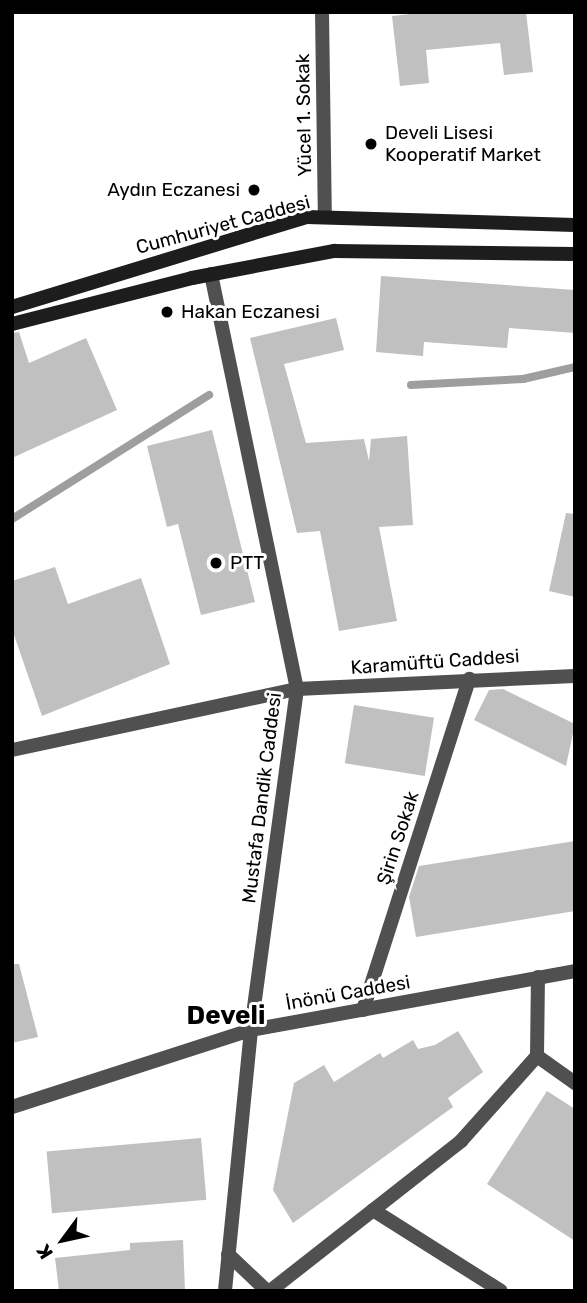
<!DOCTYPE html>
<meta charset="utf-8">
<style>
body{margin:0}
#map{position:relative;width:587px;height:1303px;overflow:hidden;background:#fff;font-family:Rubik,sans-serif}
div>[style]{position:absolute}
.stream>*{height:8px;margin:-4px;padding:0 4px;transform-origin:4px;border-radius:4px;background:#9e9e9e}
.building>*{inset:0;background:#c0c0c0;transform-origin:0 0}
.street>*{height:14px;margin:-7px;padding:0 7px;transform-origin:7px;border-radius:7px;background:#505050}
.secondary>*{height:14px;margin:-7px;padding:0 7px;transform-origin:7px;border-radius:7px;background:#1d1d1d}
.dots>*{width:19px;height:19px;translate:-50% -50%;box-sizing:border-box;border:4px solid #fff;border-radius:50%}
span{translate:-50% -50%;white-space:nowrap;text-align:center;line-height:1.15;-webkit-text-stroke:6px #fff;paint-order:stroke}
.street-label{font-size:19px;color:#000}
.poi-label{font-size:19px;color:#000}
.left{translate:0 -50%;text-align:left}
.right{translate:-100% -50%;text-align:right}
.district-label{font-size:26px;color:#000;font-weight:700}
.frame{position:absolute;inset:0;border:14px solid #000;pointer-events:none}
.north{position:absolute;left:28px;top:1205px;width:70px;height:70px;-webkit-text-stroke:5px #fff;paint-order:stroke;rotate:237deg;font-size:19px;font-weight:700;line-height:28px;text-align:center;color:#000}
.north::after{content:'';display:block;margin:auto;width:24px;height:32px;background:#000;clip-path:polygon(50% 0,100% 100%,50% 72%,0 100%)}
</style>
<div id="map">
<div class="stream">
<i style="left:411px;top:385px;width:112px;rotate:-3.1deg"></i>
<i style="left:523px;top:379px;width:53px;rotate:-13deg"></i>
<i style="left:12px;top:519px;width:233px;rotate:-32.2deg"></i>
</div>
<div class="building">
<i style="clip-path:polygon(429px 12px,526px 12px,533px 72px,504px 75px,500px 43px,426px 50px,429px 83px,400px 86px,392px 16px)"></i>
<i style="clip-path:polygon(381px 276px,575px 290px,575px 333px,509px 328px,507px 348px,424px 342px,423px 356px,376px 352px)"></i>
<i style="clip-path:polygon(336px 318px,344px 350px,284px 364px,306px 443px,364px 439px,369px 461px,371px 439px,407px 436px,413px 525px,379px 527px,397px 621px,339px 631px,320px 531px,297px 533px,250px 338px)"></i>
<i style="clip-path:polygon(19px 332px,29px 363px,86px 338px,117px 410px,12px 458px,12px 333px)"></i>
<i style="clip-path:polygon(212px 430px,255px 602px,201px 615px,178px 524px,167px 527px,147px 446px)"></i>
<i style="clip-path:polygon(566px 513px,575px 514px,575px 597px,549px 591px)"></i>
<i style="clip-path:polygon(55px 567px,68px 604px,141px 578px,170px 664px,42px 716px,12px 629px,12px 581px)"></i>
<i style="clip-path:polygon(503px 689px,575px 724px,566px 766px,474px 720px,489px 690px)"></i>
<i style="left:354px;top:705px;width:81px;height:59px;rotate:9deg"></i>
<i style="clip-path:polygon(575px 841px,575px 911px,416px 937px,409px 897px,419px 866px)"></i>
<i style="clip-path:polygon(12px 964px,19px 964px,38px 1037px,12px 1043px)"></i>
<i style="clip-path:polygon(458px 1031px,483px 1072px,448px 1098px,453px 1107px,293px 1223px,273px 1190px,294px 1083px,324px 1065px,334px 1082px,380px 1053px,383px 1058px,413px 1040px,418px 1049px,435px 1045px)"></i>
<i style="clip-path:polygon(547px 1091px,575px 1109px,575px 1241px,487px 1184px)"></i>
<i style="left:201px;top:1138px;width:62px;height:155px;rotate:85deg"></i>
<i style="clip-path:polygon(183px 1240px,185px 1291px,59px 1291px,55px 1258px,130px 1250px,130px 1243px)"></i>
</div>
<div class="street">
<i style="left:322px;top:12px;width:205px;rotate:89.2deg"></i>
<i style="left:211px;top:274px;width:424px;rotate:78.3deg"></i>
<i style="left:297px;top:689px;width:344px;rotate:97.7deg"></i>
<i style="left:251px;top:1030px;width:262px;rotate:95.7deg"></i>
<i style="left:12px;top:750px;width:291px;rotate:-12.1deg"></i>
<i style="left:297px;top:689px;width:278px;rotate:-2.7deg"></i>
<i style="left:363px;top:1010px;width:348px;rotate:-72.2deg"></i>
<i style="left:537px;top:1056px;width:47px;rotate:35.4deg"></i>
<i style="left:12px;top:1107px;width:251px;rotate:-17.9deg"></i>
<i style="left:251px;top:1030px;width:329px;rotate:-10.3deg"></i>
<i style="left:373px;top:1210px;width:151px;rotate:32.3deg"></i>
<i style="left:228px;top:1254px;width:54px;rotate:43.5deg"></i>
<i style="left:270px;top:1291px;width:243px;rotate:-38.1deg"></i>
<i style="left:461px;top:1141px;width:114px;rotate:-48.2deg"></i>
<i style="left:537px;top:1056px;width:79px;rotate:-89.3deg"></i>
</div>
<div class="secondary">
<i style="left:12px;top:307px;width:308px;rotate:-17deg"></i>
<i style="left:307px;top:217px;width:268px;rotate:1.7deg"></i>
<i style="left:12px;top:324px;width:186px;rotate:-14.3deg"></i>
<i style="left:192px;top:278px;width:145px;rotate:-10.8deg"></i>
<i style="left:334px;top:251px;width:241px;rotate:0.7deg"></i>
</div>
<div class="dots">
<i style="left:371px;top:144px;background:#000"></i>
<i style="left:254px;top:190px;background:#000"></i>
<i style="left:167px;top:312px;background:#000"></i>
<i style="left:216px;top:563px;background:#000"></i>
</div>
<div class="street-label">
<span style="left:304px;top:115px;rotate:-91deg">Yücel 1. Sokak</span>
<span style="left:223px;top:225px;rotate:-15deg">Cumhuriyet Caddesi</span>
<span style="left:435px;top:662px;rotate:-4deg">Karamüftü Caddesi</span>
<span style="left:262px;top:798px;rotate:-83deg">Mustafa Dandik Caddesi</span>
<span style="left:398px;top:838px;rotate:-72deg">Şirin Sokak</span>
<span style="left:348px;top:993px;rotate:-10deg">İnönü Caddesi</span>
</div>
<div class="poi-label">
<span class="left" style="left:385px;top:144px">Develi Lisesi<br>Kooperatif Market</span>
<span class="right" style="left:240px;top:190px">Aydın Eczanesi</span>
<span class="left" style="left:181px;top:312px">Hakan Eczanesi</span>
<span class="left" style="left:230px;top:563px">PTT</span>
</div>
<div class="district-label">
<span style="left:226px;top:1016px">Develi</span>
</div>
<div class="frame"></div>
<div class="north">K</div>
</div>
